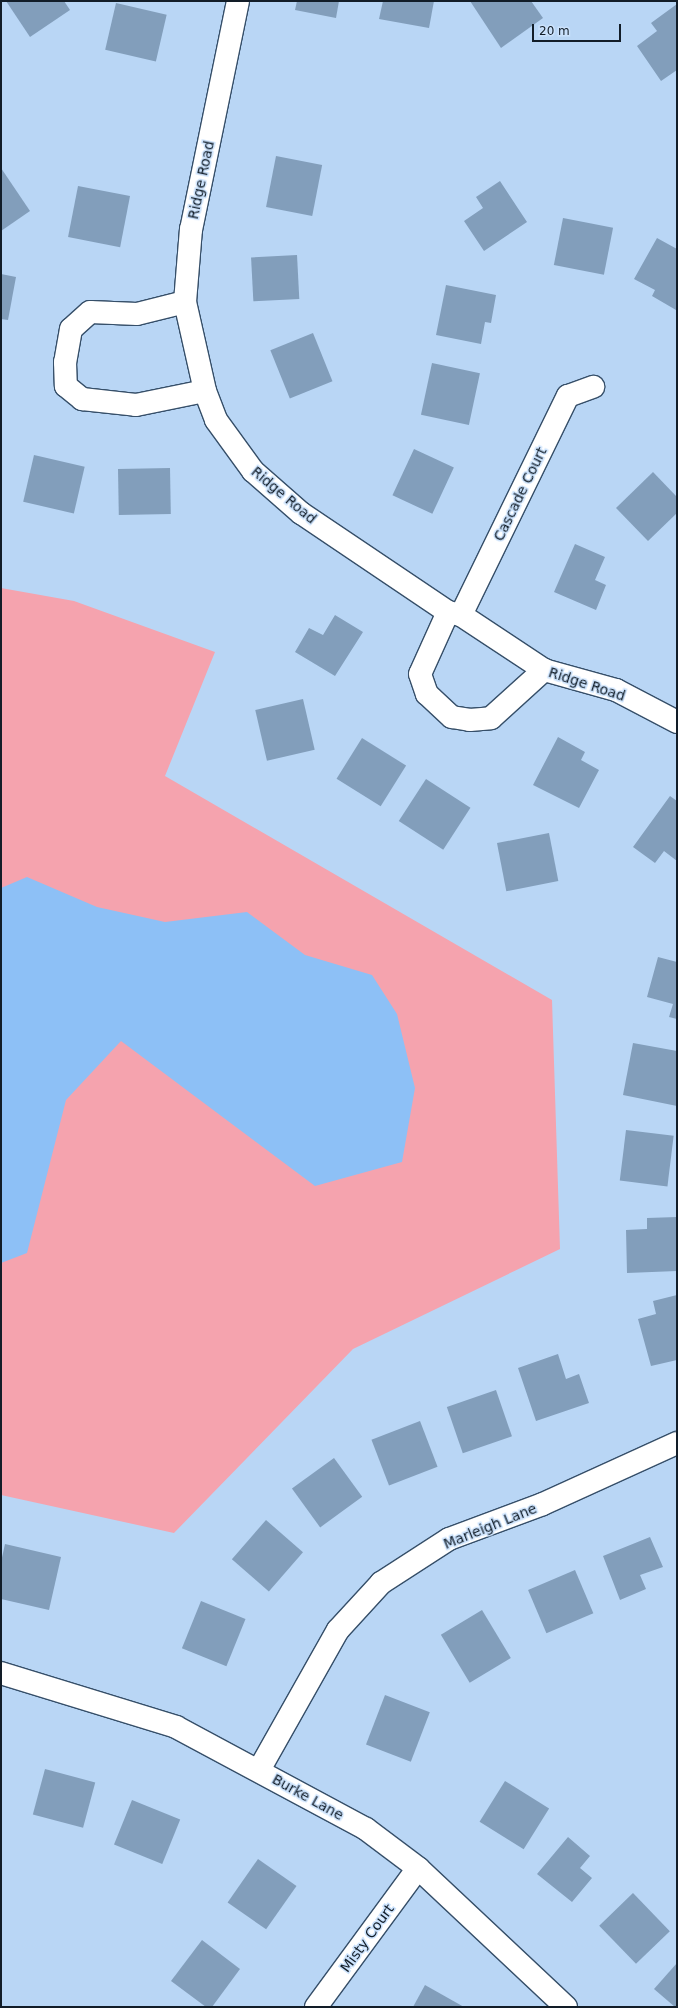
<!DOCTYPE html>
<style>
body{margin:0}
#map{position:relative;width:678px;height:2008px;overflow:hidden;background:#b9d6f5;font-family:"DejaVu Sans",sans-serif}
div>[style]{position:absolute}
.green>*{inset:0;background:#f5a3ae}
.water>*{inset:0;background:#8dc0f6}
.building>*{inset:0;background:#829ebb;transform-origin:0 0}
.roads{filter:drop-shadow(1px 0 #364f69) drop-shadow(-1px 0 #364f69) drop-shadow(0 1px #364f69) drop-shadow(0 -1px #364f69)}
.street>*{height:22px;margin:-11px;padding:0 11px;transform-origin:11px;border-radius:11px;background:#fff}
span{translate:-50% -50%;white-space:nowrap;text-align:center;line-height:1.15;-webkit-text-stroke:3px #cbe2fc;paint-order:stroke}
.street-label{font-size:14px;color:#121d28}
.frame{position:absolute;inset:0;border:2px solid #121d28;pointer-events:none}
.scale{position:absolute;left:532px;top:24px;width:89px;height:18px;box-sizing:border-box;border:2px solid #121d28;border-top:0;padding-left:5px;font-size:12px;line-height:14px;white-space:nowrap;color:#121d28;-webkit-text-stroke:3px #cbe2fc;paint-order:stroke}
</style>
<div id="map">
<div class="green">
<i style="clip-path:polygon(1px 588px,74px 601px,215px 652px,165px 776px,552px 1000px,560px 1249px,353px 1349px,174px 1533px,1px 1495px)"></i>
</div>
<div class="water">
<i style="clip-path:polygon(27px 877px,97px 907px,165px 922px,247px 912px,305px 955px,372px 975px,397px 1014px,415px 1088px,402px 1162px,315px 1186px,121px 1041px,66px 1100px,27px 1253px,1px 1263px,1px 888px)"></i>
</div>
<div class="building">
<i style="clip-path:polygon(6px 1px,64px 1px,70px 10px,30px 37px)"></i>
<i style="clip-path:polygon(297px 1px,339px 1px,336px 18px,295px 10px)"></i>
<i style="clip-path:polygon(383px 1px,434px 1px,429px 28px,379px 19px)"></i>
<i style="clip-path:polygon(470px 1px,531px 1px,543px 18px,501px 48px)"></i>
<i style="left:116px;top:3px;width:52px;height:48px;rotate:13deg"></i>
<i style="clip-path:polygon(677px 4px,677px 70px,661px 81px,637px 46px,657px 31px,651px 23px)"></i>
<i style="left:276px;top:156px;width:47px;height:52px;rotate:11deg"></i>
<i style="clip-path:polygon(1px 168px,30px 211px,1px 231px)"></i>
<i style="clip-path:polygon(500px 181px,527px 222px,484px 251px,464px 221px,483px 208px,476px 197px)"></i>
<i style="left:78px;top:186px;width:53px;height:52px;rotate:11deg"></i>
<i style="left:563px;top:218px;width:51px;height:48px;rotate:11deg"></i>
<i style="clip-path:polygon(657px 238px,677px 249px,676px 310px,652px 296px,655px 290px,634px 279px)"></i>
<i style="left:297px;top:255px;width:44px;height:46px;rotate:87deg"></i>
<i style="clip-path:polygon(1px 274px,16px 277px,8px 320px,1px 319px)"></i>
<i style="clip-path:polygon(446px 285px,496px 295px,491px 323px,485px 322px,481px 344px,436px 335px)"></i>
<i style="left:313px;top:333px;width:52px;height:46px;rotate:68deg"></i>
<i style="left:432px;top:363px;width:49px;height:53px;rotate:12deg"></i>
<i style="left:414px;top:449px;width:44px;height:51px;rotate:25deg"></i>
<i style="left:34px;top:455px;width:52px;height:48px;rotate:13deg"></i>
<i style="left:170px;top:468px;width:46px;height:52px;rotate:89deg"></i>
<i style="clip-path:polygon(653px 472px,677px 497px,677px 513px,648px 541px,616px 508px)"></i>
<i style="clip-path:polygon(575px 544px,605px 557px,595px 580px,606px 585px,596px 610px,554px 592px)"></i>
<i style="clip-path:polygon(335px 615px,363px 632px,335px 676px,295px 652px,309px 628px,323px 635px)"></i>
<i style="left:303px;top:699px;width:52px;height:49px;rotate:77deg"></i>
<i style="clip-path:polygon(558px 737px,585px 752px,581px 760px,599px 770px,579px 808px,533px 785px)"></i>
<i style="left:362px;top:738px;width:52px;height:48px;rotate:32deg"></i>
<i style="left:426px;top:779px;width:53px;height:50px;rotate:33deg"></i>
<i style="clip-path:polygon(670px 796px,677px 801px,677px 861px,664px 851px,655px 863px,633px 847px)"></i>
<i style="left:549px;top:833px;width:49px;height:53px;rotate:79deg"></i>
<i style="clip-path:polygon(658px 957px,677px 962px,677px 1019px,669px 1017px,673px 1004px,647px 997px)"></i>
<i style="clip-path:polygon(633px 1043px,677px 1051px,677px 1106px,623px 1095px)"></i>
<i style="left:626px;top:1130px;width:48px;height:51px;rotate:7deg"></i>
<i style="clip-path:polygon(677px 1217px,677px 1271px,627px 1273px,626px 1230px,647px 1229px,647px 1218px)"></i>
<i style="clip-path:polygon(677px 1295px,677px 1360px,651px 1366px,638px 1319px,656px 1314px,653px 1301px)"></i>
<i style="clip-path:polygon(558px 1354px,566px 1379px,579px 1374px,589px 1403px,536px 1421px,518px 1368px)"></i>
<i style="left:496px;top:1390px;width:49px;height:52px;rotate:71deg"></i>
<i style="left:420px;top:1421px;width:49px;height:52px;rotate:69deg"></i>
<i style="left:334px;top:1458px;width:48px;height:52px;rotate:54deg"></i>
<i style="left:266px;top:1520px;width:49px;height:52px;rotate:41deg"></i>
<i style="clip-path:polygon(650px 1537px,663px 1567px,640px 1575px,646px 1589px,620px 1600px,603px 1556px)"></i>
<i style="clip-path:polygon(5px 1544px,61px 1557px,49px 1610px,1px 1599px,1px 1562px)"></i>
<i style="left:575px;top:1570px;width:47px;height:51px;rotate:67deg"></i>
<i style="left:201px;top:1601px;width:48px;height:51px;rotate:22deg"></i>
<i style="left:482px;top:1610px;width:56px;height:48px;rotate:59deg"></i>
<i style="left:385px;top:1695px;width:48px;height:53px;rotate:21deg"></i>
<i style="left:45px;top:1769px;width:52px;height:47px;rotate:15deg"></i>
<i style="left:505px;top:1781px;width:52px;height:48px;rotate:32deg"></i>
<i style="left:132px;top:1800px;width:52px;height:48px;rotate:22deg"></i>
<i style="clip-path:polygon(568px 1837px,590px 1856px,580px 1868px,592px 1878px,572px 1902px,537px 1874px)"></i>
<i style="left:258px;top:1859px;width:47px;height:53px;rotate:35deg"></i>
<i style="left:633px;top:1893px;width:53px;height:47px;rotate:46deg"></i>
<i style="clip-path:polygon(202px 1940px,240px 1969px,212px 2007px,206px 2007px,171px 1981px)"></i>
<i style="clip-path:polygon(677px 1963px,677px 2007px,675px 2007px,654px 1989px)"></i>
<i style="clip-path:polygon(425px 1985px,464px 2007px,413px 2007px)"></i>
</div>
<div class="roads">
<div class="street">
<i style="left:238px;top:1px;width:233px;rotate:101.6deg"></i>
<i style="left:191px;top:229px;width:73px;rotate:94.7deg"></i>
<i style="left:185px;top:302px;width:91px;rotate:77.3deg"></i>
<i style="left:205px;top:391px;width:31px;rotate:69deg"></i>
<i style="left:216px;top:420px;width:63px;rotate:54deg"></i>
<i style="left:253px;top:471px;width:64px;rotate:41.2deg"></i>
<i style="left:301px;top:513px;width:177px;rotate:34deg"></i>
<i style="left:448px;top:612px;width:13px;rotate:13deg"></i>
<i style="left:461px;top:615px;width:100px;rotate:33.5deg"></i>
<i style="left:544px;top:670px;width:75px;rotate:15.5deg"></i>
<i style="left:616px;top:690px;width:69px;rotate:27.7deg"></i>
<i style="left:185px;top:302px;width:49px;rotate:166deg"></i>
<i style="left:137px;top:314px;width:47px;rotate:-177.6deg"></i>
<i style="left:90px;top:312px;width:25px;rotate:138deg"></i>
<i style="left:71px;top:329px;width:34px;rotate:100deg"></i>
<i style="left:65px;top:362px;width:24px;rotate:88deg"></i>
<i style="left:66px;top:386px;width:21px;rotate:39deg"></i>
<i style="left:82px;top:399px;width:54px;rotate:6.3deg"></i>
<i style="left:136px;top:405px;width:70px;rotate:-11.5deg"></i>
<i style="left:448px;top:612px;width:68px;rotate:114.3deg"></i>
<i style="left:420px;top:674px;width:21px;rotate:71deg"></i>
<i style="left:427px;top:694px;width:34px;rotate:43deg"></i>
<i style="left:452px;top:717px;width:18px;rotate:9deg"></i>
<i style="left:470px;top:720px;width:21px;rotate:-5deg"></i>
<i style="left:491px;top:718px;width:72px;rotate:-42.2deg"></i>
<i style="left:461px;top:615px;width:244px;rotate:-64deg"></i>
<i style="left:568px;top:396px;width:27px;rotate:-20deg"></i>
<i style="left:1px;top:1673px;width:183px;rotate:17.1deg"></i>
<i style="left:176px;top:1727px;width:216px;rotate:28.2deg"></i>
<i style="left:366px;top:1829px;width:65px;rotate:36.9deg"></i>
<i style="left:418px;top:1868px;width:203px;rotate:43.2deg"></i>
<i style="left:259px;top:1770px;width:161px;rotate:-60.6deg"></i>
<i style="left:338px;top:1630px;width:64px;rotate:-47.5deg"></i>
<i style="left:381px;top:1583px;width:81px;rotate:-32.9deg"></i>
<i style="left:449px;top:1539px;width:100px;rotate:-20.4deg"></i>
<i style="left:543px;top:1504px;width:147px;rotate:-24.5deg"></i>
<i style="left:316px;top:2007px;width:172px;rotate:-53.7deg"></i>
</div>
</div>
<div class="street-label">
<span style="left:201px;top:180px;rotate:-78deg">Ridge Road</span>
<span style="left:520px;top:494px;rotate:-64deg">Cascade Court</span>
<span style="left:284px;top:495px;rotate:40deg">Ridge Road</span>
<span style="left:587px;top:684px;rotate:18deg">Ridge Road</span>
<span style="left:490px;top:1526px;rotate:-22deg">Marleigh Lane</span>
<span style="left:308px;top:1797px;rotate:29deg">Burke Lane</span>
<span style="left:367px;top:1938px;rotate:-54deg">Misty Court</span>
</div>
<div class="frame"></div>
<div class="scale">20 m</div>
</div>
